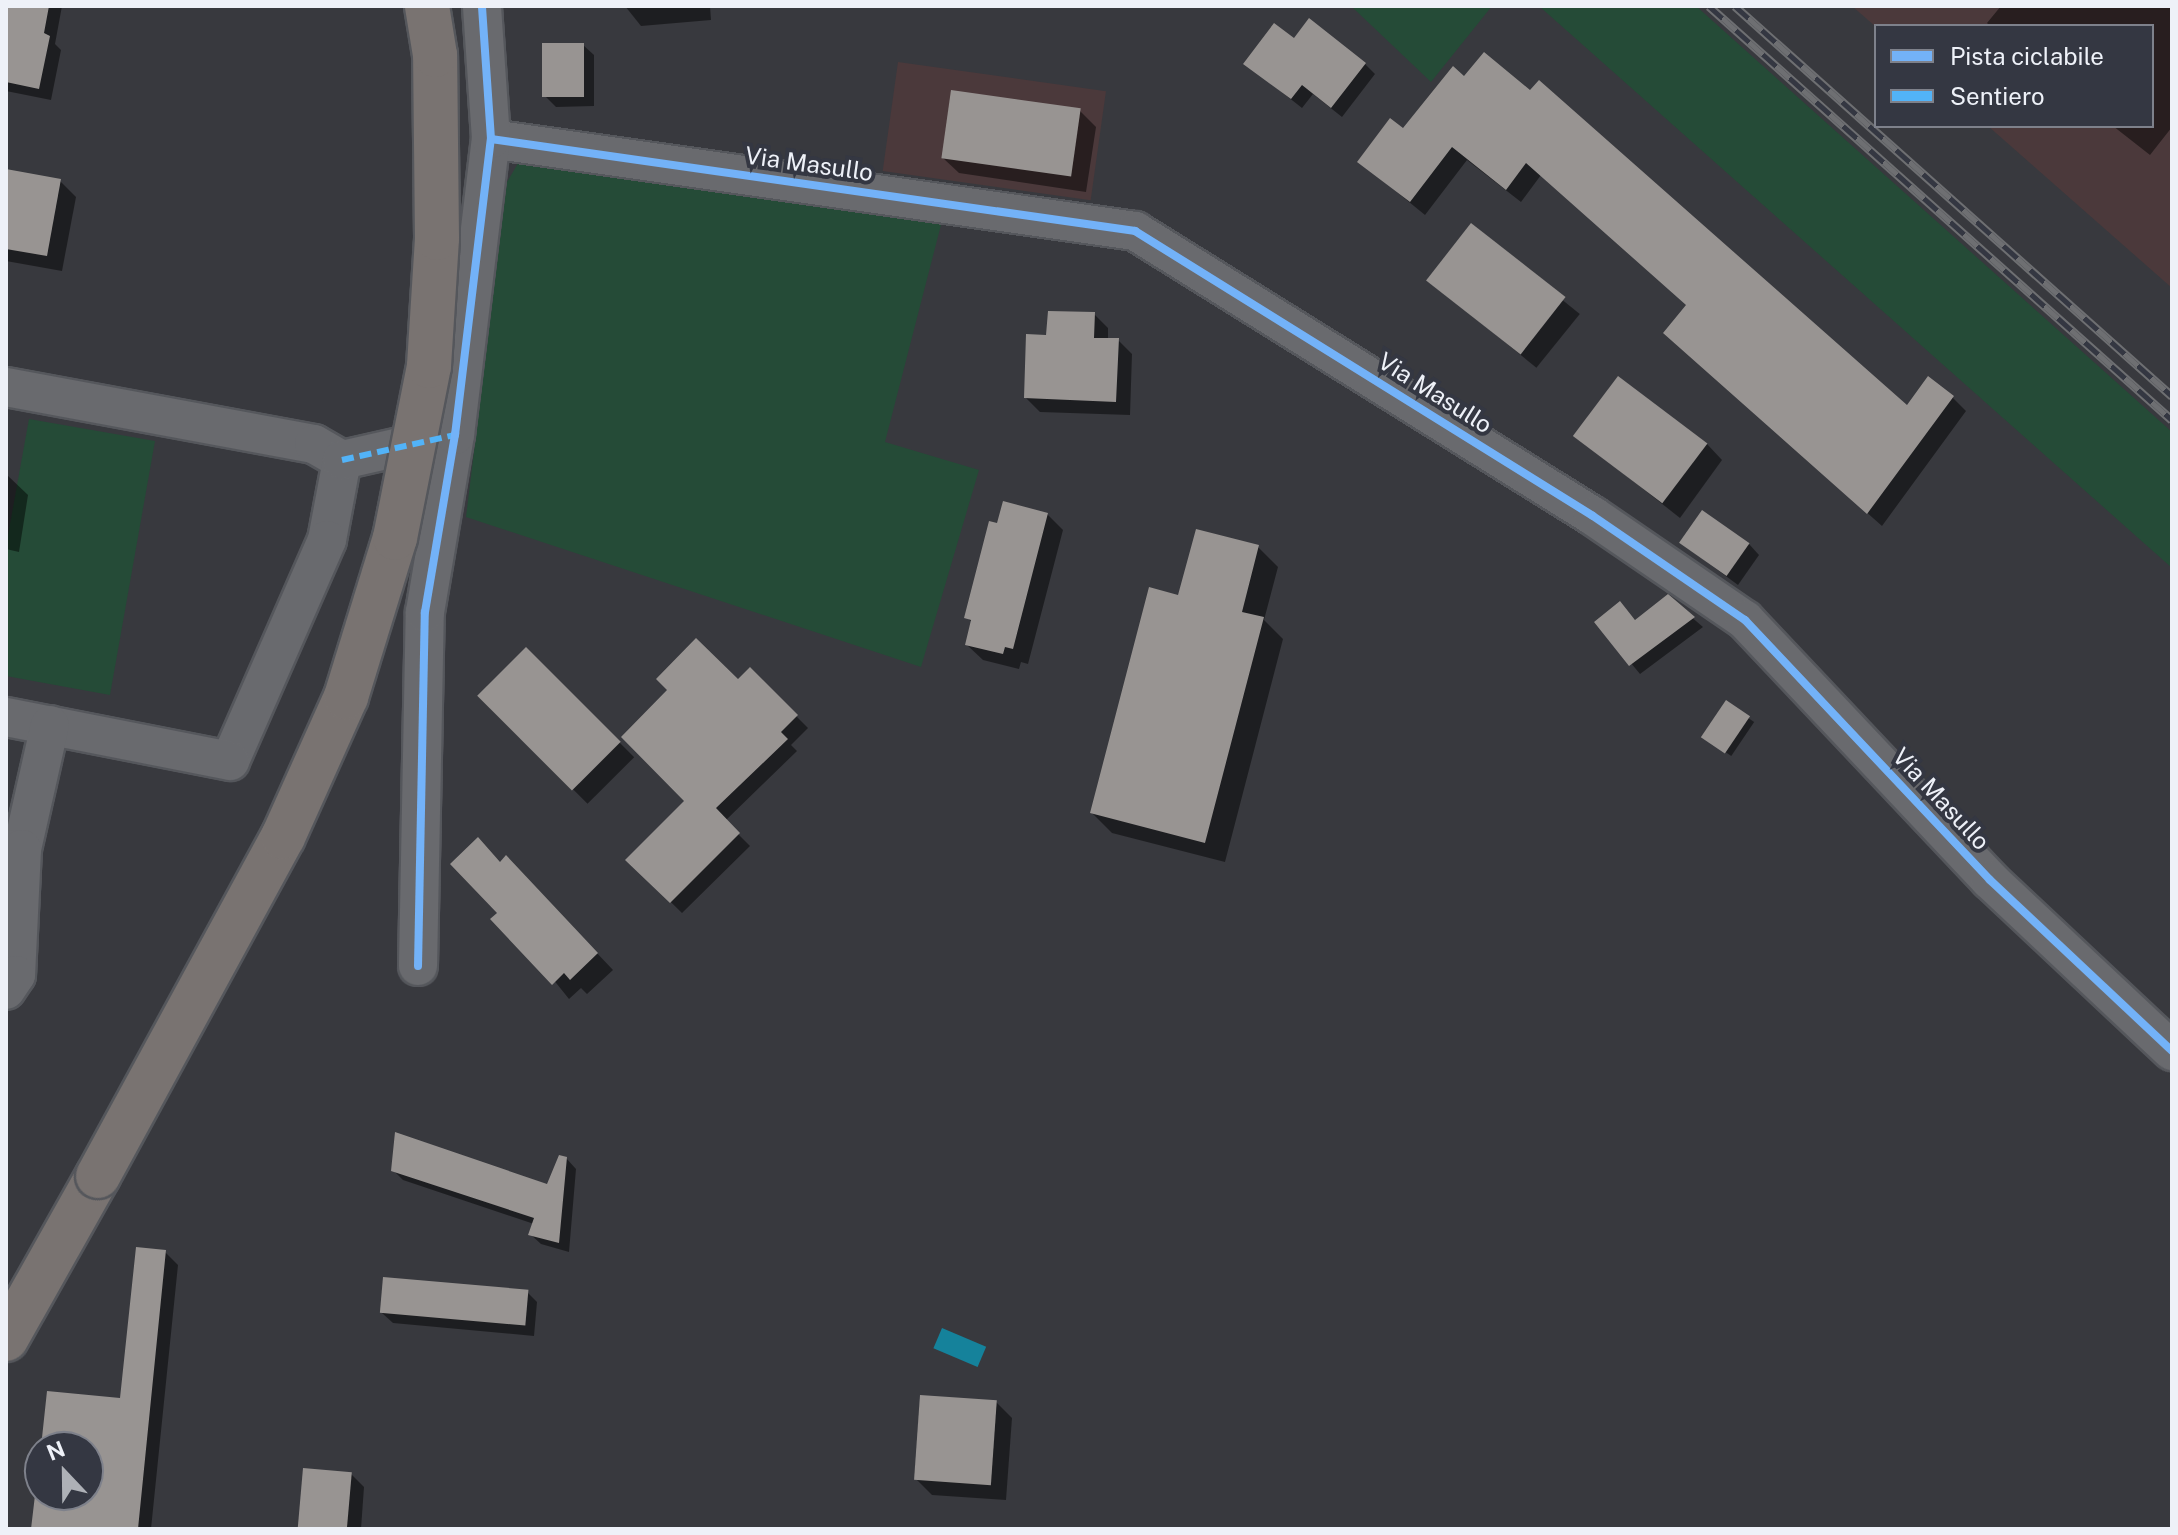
<!DOCTYPE html>
<style>
body{margin:0}
#map{position:relative;width:2178px;height:1535px;overflow:hidden;background:#38393e;font-family:"Public Sans",sans-serif}
div>[style]{position:absolute}
.industrial>*{inset:0;background:#4b393b;transform-origin:0 0}
.green>*{inset:0;background:#254b37}
.water>*{inset:0;background:#15829b;transform-origin:0 0}
.shadow>*{inset:0;background:#0007;transform-origin:0 0}
.building>*{inset:0;background:#989492;transform-origin:0 0}
.roads{filter:drop-shadow(2px 0 #55575c) drop-shadow(-2px 0 #55575c) drop-shadow(0 2px #55575c) drop-shadow(0 -2px #55575c)}
.minor>*{height:38px;margin:-19px;padding:0 19px;transform-origin:19px;border-radius:19px;background:#696a6e}
.highway>*{height:44px;margin:-22px;padding:0 22px;transform-origin:22px;border-radius:22px;background:#797371}
.rail>*{height:9px;margin-top:-4.5px;transform-origin:0;background:repeating-linear-gradient(90deg,#343742 0 18px,#6e6f72 0 36px);box-sizing:border-box;border-block:2px solid #6e6f72}
.bridges{filter:drop-shadow(2px 0 #55575c) drop-shadow(-2px 0 #55575c) drop-shadow(0 2px #55575c) drop-shadow(0 -2px #55575c)}
.highway-bridge>*{height:44px;margin:-22px;padding:0 22px;transform-origin:22px;border-radius:22px;background:#797371}
.quiet>*{height:6px;margin-top:-3px;transform-origin:0;background:repeating-linear-gradient(90deg,#52b3f8 0 12px,transparent 0 18px)}
.cycleway>*{height:8px;margin:-4px;padding:0 4px;transform-origin:4px;border-radius:4px;background:#73b2f8}
span{translate:-50% -50%;white-space:nowrap;text-align:center;line-height:1.15;-webkit-text-stroke:8px #343742;paint-order:stroke}
.street-label{font-size:24px;color:#eef1f8}
.frame{position:absolute;inset:0;border:8px solid #eef1f8;pointer-events:none}
.legend{position:absolute;left:1874px;top:24px;width:280px;height:104px;box-sizing:border-box;background:#343742;border:2px solid #7e818b;margin:0;padding:10px 14px;list-style:none;font-size:24px;color:#eef1f8}
.legend li{display:flex;align-items:center;gap:16px;height:40px}
.legend b{width:40px;border:2px solid #7e818b}
.north{position:absolute;left:24px;top:1431px;width:80px;height:80px;box-sizing:border-box;background:#343742;border:2px solid #7e818b;border-radius:50%;rotate:338deg;font-size:22px;font-weight:700;line-height:32px;text-align:center;color:#eef1f8}
.north::after{content:'';display:block;margin:auto;width:28px;height:36px;background:#aeb1b7;clip-path:polygon(50% 0,100% 100%,50% 72%,0 100%)}
</style>
<div id="map">
<div class="industrial">
<i style="clip-path:polygon(1852px 6px,2172px 6px,2172px 288px,1988px 126px,2152px 126px,2152px 26px,1876px 27px)"></i>
<i style="left:898px;top:62px;width:210px;height:110px;rotate:8deg"></i>
</div>
<div class="green">
<i style="clip-path:polygon(1351px 6px,1492px 6px,1431px 82px)"></i>
<i style="clip-path:polygon(1539px 6px,1696px 6px,2172px 432px,2172px 568px)"></i>
<i style="clip-path:polygon(520px 160px,942px 221px,885px 442px,979px 470px,921px 667px,466px 517px,507px 182px)"></i>
<i style="clip-path:polygon(29px 419px,155px 441px,110px 695px,6px 676px,6px 546px)"></i>
</div>
<div class="water">
<i style="left:942px;top:1328px;width:48px;height:22px;rotate:23deg"></i>
</div>
<div class="shadow">
<i style="clip-path:polygon(6px 6px,62px 6px,55px 44px,61px 50px,51px 100px,6px 91px)"></i>
<i style="clip-path:polygon(625px 6px,710px 6px,711px 20px,641px 26px)"></i>
<i style="clip-path:polygon(2001px 6px,2172px 6px,2172px 127px,2150px 155px,2113px 126px,2152px 126px,2152px 26px,1990px 26px,1987px 23px)"></i>
<i style="clip-path:polygon(1294px 41px,1365px 64px,1375px 74px,1342px 117px,1313px 94px,1302px 108px,1246px 64px)"></i>
<i style="clip-path:polygon(583px 45px,594px 55px,594px 106px,556px 107px,545px 96px)"></i>
<i style="clip-path:polygon(1453px 69px,1907px 408px,1952px 397px,1966px 411px,1882px 526px,1680px 347px,1688px 306px,1541px 175px,1521px 202px,1467px 160px,1425px 215px,1360px 162px,1403px 131px)"></i>
<i style="clip-path:polygon(1080px 111px,1096px 127px,1086px 192px,959px 173px,943px 158px)"></i>
<i style="clip-path:polygon(6px 171px,60px 181px,76px 197px,62px 271px,6px 261px)"></i>
<i style="left:1471px;top:226px;width:140px;height:69px;rotate:39deg"></i>
<i style="clip-path:polygon(1094px 314px,1108px 328px,1108px 340px,1118px 340px,1132px 354px,1130px 415px,1040px 412px,1026px 398px,1048px 338px)"></i>
<i style="clip-path:polygon(1576px 436px,1707px 444px,1722px 460px,1680px 518px)"></i>
<i style="clip-path:polygon(6px 474px,28px 495px,19px 552px,6px 549px)"></i>
<i style="clip-path:polygon(1047px 514px,1063px 530px,1028px 664px,1021px 662px,1019px 669px,983px 660px,967px 645px,973px 623px,966px 617px,998px 525px)"></i>
<i style="clip-path:polygon(1681px 543px,1749px 544px,1759px 555px,1738px 585px)"></i>
<i style="clip-path:polygon(1258px 547px,1278px 567px,1264px 620px,1283px 639px,1225px 862px,1112px 833px,1092px 813px,1180px 597px)"></i>
<i style="clip-path:polygon(1668px 597px,1703px 627px,1640px 674px,1597px 622px,1620px 603px,1636px 621px)"></i>
<i style="left:526px;top:649px;width:153px;height:66px;rotate:45deg"></i>
<i style="clip-path:polygon(750px 670px,808px 728px,791px 745px,797px 751px,725px 821px,750px 846px,682px 913px,628px 860px,687px 801px,738px 682px)"></i>
<i style="left:1726px;top:703px;width:34px;height:41px;rotate:34deg"></i>
<i style="clip-path:polygon(501px 864px,522px 874px,613px 970px,587px 994px,581px 988px,569px 999px,500px 913px)"></i>
<i style="clip-path:polygon(566px 1158px,576px 1169px,569px 1252px,541px 1244px,530px 1234px,534px 1224px,403px 1180px,393px 1170px,548px 1187px)"></i>
<i style="clip-path:polygon(165px 1252px,178px 1265px,151px 1529px,33px 1529px,40px 1468px,40px 1495px,88px 1495px,88px 1447px,42px 1447px,122px 1400px)"></i>
<i style="clip-path:polygon(527px 1292px,537px 1302px,534px 1336px,393px 1323px,382px 1313px)"></i>
<i style="clip-path:polygon(996px 1402px,1012px 1418px,1006px 1500px,932px 1495px,916px 1479px)"></i>
<i style="clip-path:polygon(351px 1474px,364px 1487px,361px 1529px,300px 1529px)"></i>
</div>
<div class="building">
<i style="clip-path:polygon(6px 6px,49px 6px,44px 33px,50px 36px,39px 89px,6px 82px)"></i>
<i style="clip-path:polygon(1309px 18px,1366px 63px,1331px 108px,1302px 85px,1291px 99px,1243px 64px,1274px 23px,1294px 38px)"></i>
<i style="left:542px;top:43px;width:42px;height:54px"></i>
<i style="clip-path:polygon(1484px 52px,1530px 90px,1539px 80px,1907px 405px,1928px 376px,1954px 396px,1867px 514px,1663px 333px,1686px 305px,1526px 163px,1506px 190px,1452px 147px,1410px 202px,1357px 162px,1390px 118px,1403px 128px,1453px 66px,1464px 76px)"></i>
<i style="left:951px;top:90px;width:131px;height:69px;rotate:8deg"></i>
<i style="clip-path:polygon(6px 169px,61px 179px,47px 256px,6px 249px)"></i>
<i style="left:1471px;top:223px;width:120px;height:73px;rotate:38deg"></i>
<i style="clip-path:polygon(1048px 311px,1095px 312px,1094px 338px,1119px 338px,1116px 402px,1024px 398px,1026px 334px,1046px 335px)"></i>
<i style="left:1618px;top:376px;width:112px;height:75px;rotate:37deg"></i>
<i style="clip-path:polygon(1003px 501px,1048px 513px,1013px 649px,1005px 647px,1003px 654px,965px 645px,971px 620px,964px 618px,989px 521px,997px 523px)"></i>
<i style="left:1702px;top:510px;width:58px;height:40px;rotate:35deg"></i>
<i style="clip-path:polygon(1196px 529px,1259px 545px,1242px 612px,1264px 617px,1205px 843px,1090px 813px,1149px 587px,1178px 595px)"></i>
<i style="clip-path:polygon(1668px 594px,1695px 617px,1629px 666px,1594px 622px,1620px 601px,1635px 620px)"></i>
<i style="clip-path:polygon(696px 638px,738px 679px,750px 667px,798px 715px,781px 732px,788px 739px,716px 808px,740px 833px,670px 903px,625px 860px,684px 801px,621px 737px,667px 690px,656px 679px)"></i>
<i style="left:526px;top:647px;width:134px;height:69px;rotate:45deg"></i>
<i style="left:1726px;top:700px;width:29px;height:45px;rotate:34deg"></i>
<i style="clip-path:polygon(478px 837px,500px 862px,506px 855px,598px 953px,570px 980px,564px 973px,552px 985px,490px 919px,497px 913px,450px 864px)"></i>
<i style="clip-path:polygon(395px 1132px,547px 1184px,559px 1155px,567px 1157px,559px 1243px,528px 1235px,534px 1218px,391px 1171px)"></i>
<i style="clip-path:polygon(136px 1247px,166px 1250px,138px 1529px,31px 1529px,40px 1453px,40px 1495px,88px 1495px,88px 1447px,41px 1447px,47px 1391px,120px 1398px)"></i>
<i style="left:383px;top:1277px;width:146px;height:36px;rotate:5deg"></i>
<i style="left:920px;top:1395px;width:77px;height:85px;rotate:4deg"></i>
<i style="left:303px;top:1468px;width:49px;height:61px;rotate:5deg"></i>
</div>
<div class="roads">
<div class="minor">
<i style="left:491px;top:139px;width:651px;rotate:8.13deg"></i>
<i style="left:1135px;top:231px;width:539px;rotate:31.89deg"></i>
<i style="left:1593px;top:516px;width:184px;rotate:34.4deg"></i>
<i style="left:1745px;top:620px;width:357px;rotate:46.7deg"></i>
<i style="left:1990px;top:880px;width:250px;rotate:43.2deg"></i>
<i style="left:6px;top:387px;width:313px;rotate:10.5deg"></i>
<i style="left:314px;top:444px;width:32px;rotate:30deg"></i>
<i style="left:342px;top:460px;width:81px;rotate:100.6deg"></i>
<i style="left:327px;top:540px;width:241px;rotate:113.7deg"></i>
<i style="left:230px;top:761px;width:228px;rotate:-168.9deg"></i>
<i style="left:342px;top:460px;width:100px;rotate:-12.7deg"></i>
<i style="left:22px;top:849px;width:127px;rotate:-77.3deg"></i>
<i style="left:6px;top:850px;width:16px;rotate:-4deg"></i>
<i style="left:22px;top:849px;width:126px;rotate:92.7deg"></i>
<i style="left:16px;top:975px;width:18px;rotate:124deg"></i>
<i style="left:418px;top:966px;width:354px;rotate:-88.9deg"></i>
<i style="left:425px;top:612px;width:180px;rotate:-80.4deg"></i>
<i style="left:455px;top:435px;width:298px;rotate:-83.1deg"></i>
<i style="left:491px;top:139px;width:133px;rotate:-93.9deg"></i>
</div>
<div class="highway">
<i style="left:6px;top:1339px;width:187px;rotate:-60.6deg"></i>
</div>
</div>
<div class="rail">
<i style="left:1709px;top:6px;width:621px;rotate:41.8deg"></i>
<i style="left:1735px;top:6px;width:586px;rotate:41.75deg"></i>
</div>
<div class="bridges">
<div class="highway-bridge">
<i style="left:98px;top:1176px;width:386px;rotate:-61.4deg"></i>
<i style="left:283px;top:837px;width:154px;rotate:-65.8deg"></i>
<i style="left:346px;top:697px;width:166px;rotate:-72.9deg"></i>
<i style="left:395px;top:538px;width:175px;rotate:-78.8deg"></i>
<i style="left:429px;top:366px;width:128px;rotate:-86.4deg"></i>
<i style="left:437px;top:238px;width:183px;rotate:-90.6deg"></i>
<i style="left:435px;top:55px;width:50px;rotate:-99.3deg"></i>
</div>
</div>
<div class="quiet">
<i style="left:342px;top:460px;width:116px;rotate:-12.5deg"></i>
</div>
<div class="cycleway">
<i style="left:491px;top:139px;width:651px;rotate:8.13deg"></i>
<i style="left:1135px;top:231px;width:539px;rotate:31.89deg"></i>
<i style="left:1593px;top:516px;width:184px;rotate:34.4deg"></i>
<i style="left:1745px;top:620px;width:357px;rotate:46.7deg"></i>
<i style="left:1990px;top:880px;width:250px;rotate:43.2deg"></i>
<i style="left:418px;top:966px;width:354px;rotate:-88.9deg"></i>
<i style="left:425px;top:612px;width:180px;rotate:-80.4deg"></i>
<i style="left:455px;top:435px;width:298px;rotate:-83.1deg"></i>
<i style="left:491px;top:139px;width:133px;rotate:-93.9deg"></i>
</div>
<div class="street-label">
<span style="left:809px;top:164px;rotate:8deg">Via Masullo</span>
<span style="left:1435px;top:393px;rotate:32deg">Via Masullo</span>
<span style="left:1941px;top:799px;rotate:47deg">Via Masullo</span>
</div>
<div class="frame"></div>
<ul class="legend">
<li><b style="height:10px;background:#73b2f8"></b>Pista ciclabile</li>
<li><b style="height:10px;background:#52b3f8"></b>Sentiero</li>
</ul>
<div class="north">N</div>
</div>
